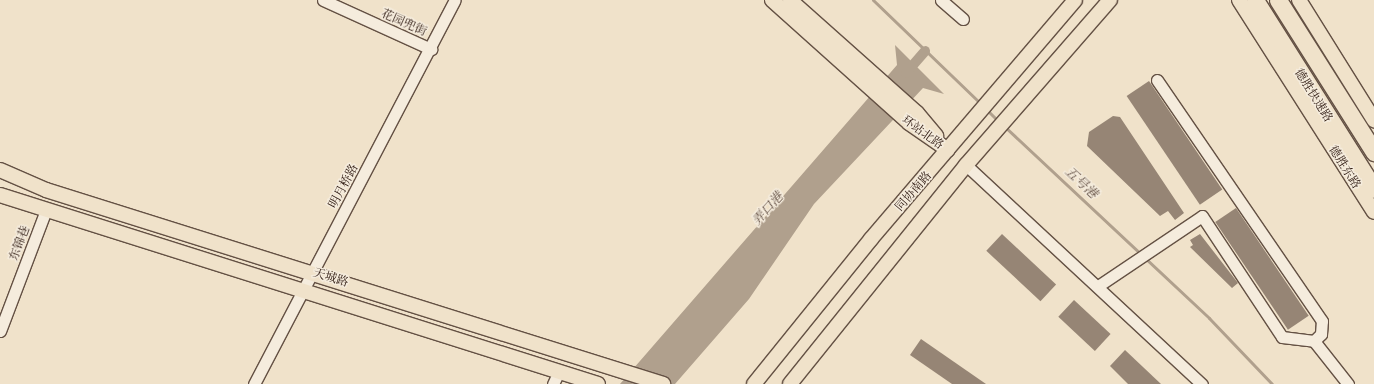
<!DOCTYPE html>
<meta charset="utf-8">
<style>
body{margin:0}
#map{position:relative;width:1374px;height:384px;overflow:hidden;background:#f0e2ca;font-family:"Gentium Book Plus","Noto Serif SC",serif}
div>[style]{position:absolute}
.water>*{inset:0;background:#b0a08d}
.stream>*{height:3px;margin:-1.5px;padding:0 1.5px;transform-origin:1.5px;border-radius:1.5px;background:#b0a08d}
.canal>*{height:10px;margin:-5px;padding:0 5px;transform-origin:5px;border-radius:5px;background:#b0a08d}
.building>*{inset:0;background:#968575;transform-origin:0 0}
.roads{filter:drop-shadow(1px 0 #645144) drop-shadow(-1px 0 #645144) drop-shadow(0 1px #645144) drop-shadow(0 -1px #645144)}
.minor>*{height:11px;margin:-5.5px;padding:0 5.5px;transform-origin:5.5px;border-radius:5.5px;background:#f5ecdd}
.major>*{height:14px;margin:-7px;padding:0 7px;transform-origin:7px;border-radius:7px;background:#f0e2ca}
.highway>*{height:17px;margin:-8.5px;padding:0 8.5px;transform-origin:8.5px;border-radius:8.5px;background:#f0e2ca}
span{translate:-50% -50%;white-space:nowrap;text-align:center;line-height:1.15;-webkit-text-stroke:3px #f5ecdd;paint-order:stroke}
.street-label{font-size:12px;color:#352118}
.water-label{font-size:13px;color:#604d41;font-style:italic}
</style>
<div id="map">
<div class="water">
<i style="clip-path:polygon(895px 45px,944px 94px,923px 88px,814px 204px,749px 299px,675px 384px,620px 384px,897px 65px)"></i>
</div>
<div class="stream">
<i style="left:873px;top:0;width:150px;rotate:43.9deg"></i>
<i style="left:987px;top:110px;width:16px;rotate:45deg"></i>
<i style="left:1004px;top:126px;width:281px;rotate:43.1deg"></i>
<i style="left:1209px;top:318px;width:91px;rotate:46.3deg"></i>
</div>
<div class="canal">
<i style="left:906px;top:73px;width:29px;rotate:-49deg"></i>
</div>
<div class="building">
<i style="left:1149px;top:81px;width:131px;height:27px;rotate:56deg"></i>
<i style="clip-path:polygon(1113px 116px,1120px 117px,1184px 213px,1175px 220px,1168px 211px,1160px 216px,1087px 146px,1089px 132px)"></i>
<i style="left:1236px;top:208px;width:130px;height:25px;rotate:56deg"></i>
<i style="left:1002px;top:234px;width:74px;height:23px;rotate:43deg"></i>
<i style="clip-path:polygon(1200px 234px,1238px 283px,1232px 288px,1190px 247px,1193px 245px,1190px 240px)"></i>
<i style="left:1074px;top:300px;width:50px;height:23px;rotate:43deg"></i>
<i style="clip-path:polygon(921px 339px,986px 384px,952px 384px,910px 355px)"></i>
<i style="clip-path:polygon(1125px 350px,1161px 384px,1128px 384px,1110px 366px)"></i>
</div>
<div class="roads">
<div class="minor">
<i style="left:323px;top:0;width:119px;rotate:24.4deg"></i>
<i style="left:941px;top:0;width:29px;rotate:41deg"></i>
<i style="left:966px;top:165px;width:322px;rotate:42.9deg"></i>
<i style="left:1098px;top:286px;width:125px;rotate:-33.9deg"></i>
<i style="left:1202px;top:216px;width:145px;rotate:56.5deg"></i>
<i style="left:1282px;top:337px;width:32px;rotate:7deg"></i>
<i style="left:1314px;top:341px;width:10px;rotate:-45deg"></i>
<i style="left:1321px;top:334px;width:13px;rotate:-86deg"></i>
<i style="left:1322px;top:321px;width:292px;rotate:-124.4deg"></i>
<i style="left:0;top:331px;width:129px;rotate:-69.2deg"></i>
<i style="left:1314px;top:341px;width:55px;rotate:51.7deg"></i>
<i style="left:254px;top:384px;width:433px;rotate:-62.4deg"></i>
<i style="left:553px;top:384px;width:14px;rotate:-65deg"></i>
</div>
<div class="major">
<i style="left:772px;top:0;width:184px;rotate:41.9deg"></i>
<i style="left:909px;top:123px;width:47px;rotate:34.7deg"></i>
<i style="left:790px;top:0;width:170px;rotate:41.7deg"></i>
<i style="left:917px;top:113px;width:30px;rotate:50deg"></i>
<i style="left:1239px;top:0;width:251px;rotate:57.5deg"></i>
<i style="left:1299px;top:0;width:142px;rotate:58deg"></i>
<i style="left:0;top:170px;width:50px;rotate:23.5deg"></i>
<i style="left:46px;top:190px;width:647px;rotate:17.45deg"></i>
<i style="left:0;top:195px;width:627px;rotate:17.54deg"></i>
<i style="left:754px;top:384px;width:186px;rotate:-51.1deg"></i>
<i style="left:871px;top:239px;width:314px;rotate:-49.5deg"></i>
<i style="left:790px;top:384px;width:281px;rotate:-51.2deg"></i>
<i style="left:966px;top:165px;width:219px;rotate:-48.9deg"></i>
</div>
<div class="highway">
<i style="left:1255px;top:0;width:223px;rotate:57.8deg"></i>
<i style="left:1278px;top:0;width:180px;rotate:57.7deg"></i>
</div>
</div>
<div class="street-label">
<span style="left:404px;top:22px;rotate:24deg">花园兜街</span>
<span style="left:1314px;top:95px;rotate:58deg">德胜快速路</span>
<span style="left:923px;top:132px;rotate:36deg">环站北路</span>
<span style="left:1345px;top:167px;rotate:58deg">德胜东路</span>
<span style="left:343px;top:186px;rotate:-62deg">明月桥路</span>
<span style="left:913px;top:191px;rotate:-49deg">同协南路</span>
<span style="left:19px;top:243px;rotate:-69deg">东锦巷</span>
<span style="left:331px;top:277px;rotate:17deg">天城路</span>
</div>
<div class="water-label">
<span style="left:1081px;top:183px;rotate:43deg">五号港</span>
<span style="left:768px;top:209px;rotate:-48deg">弄口港</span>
</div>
</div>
